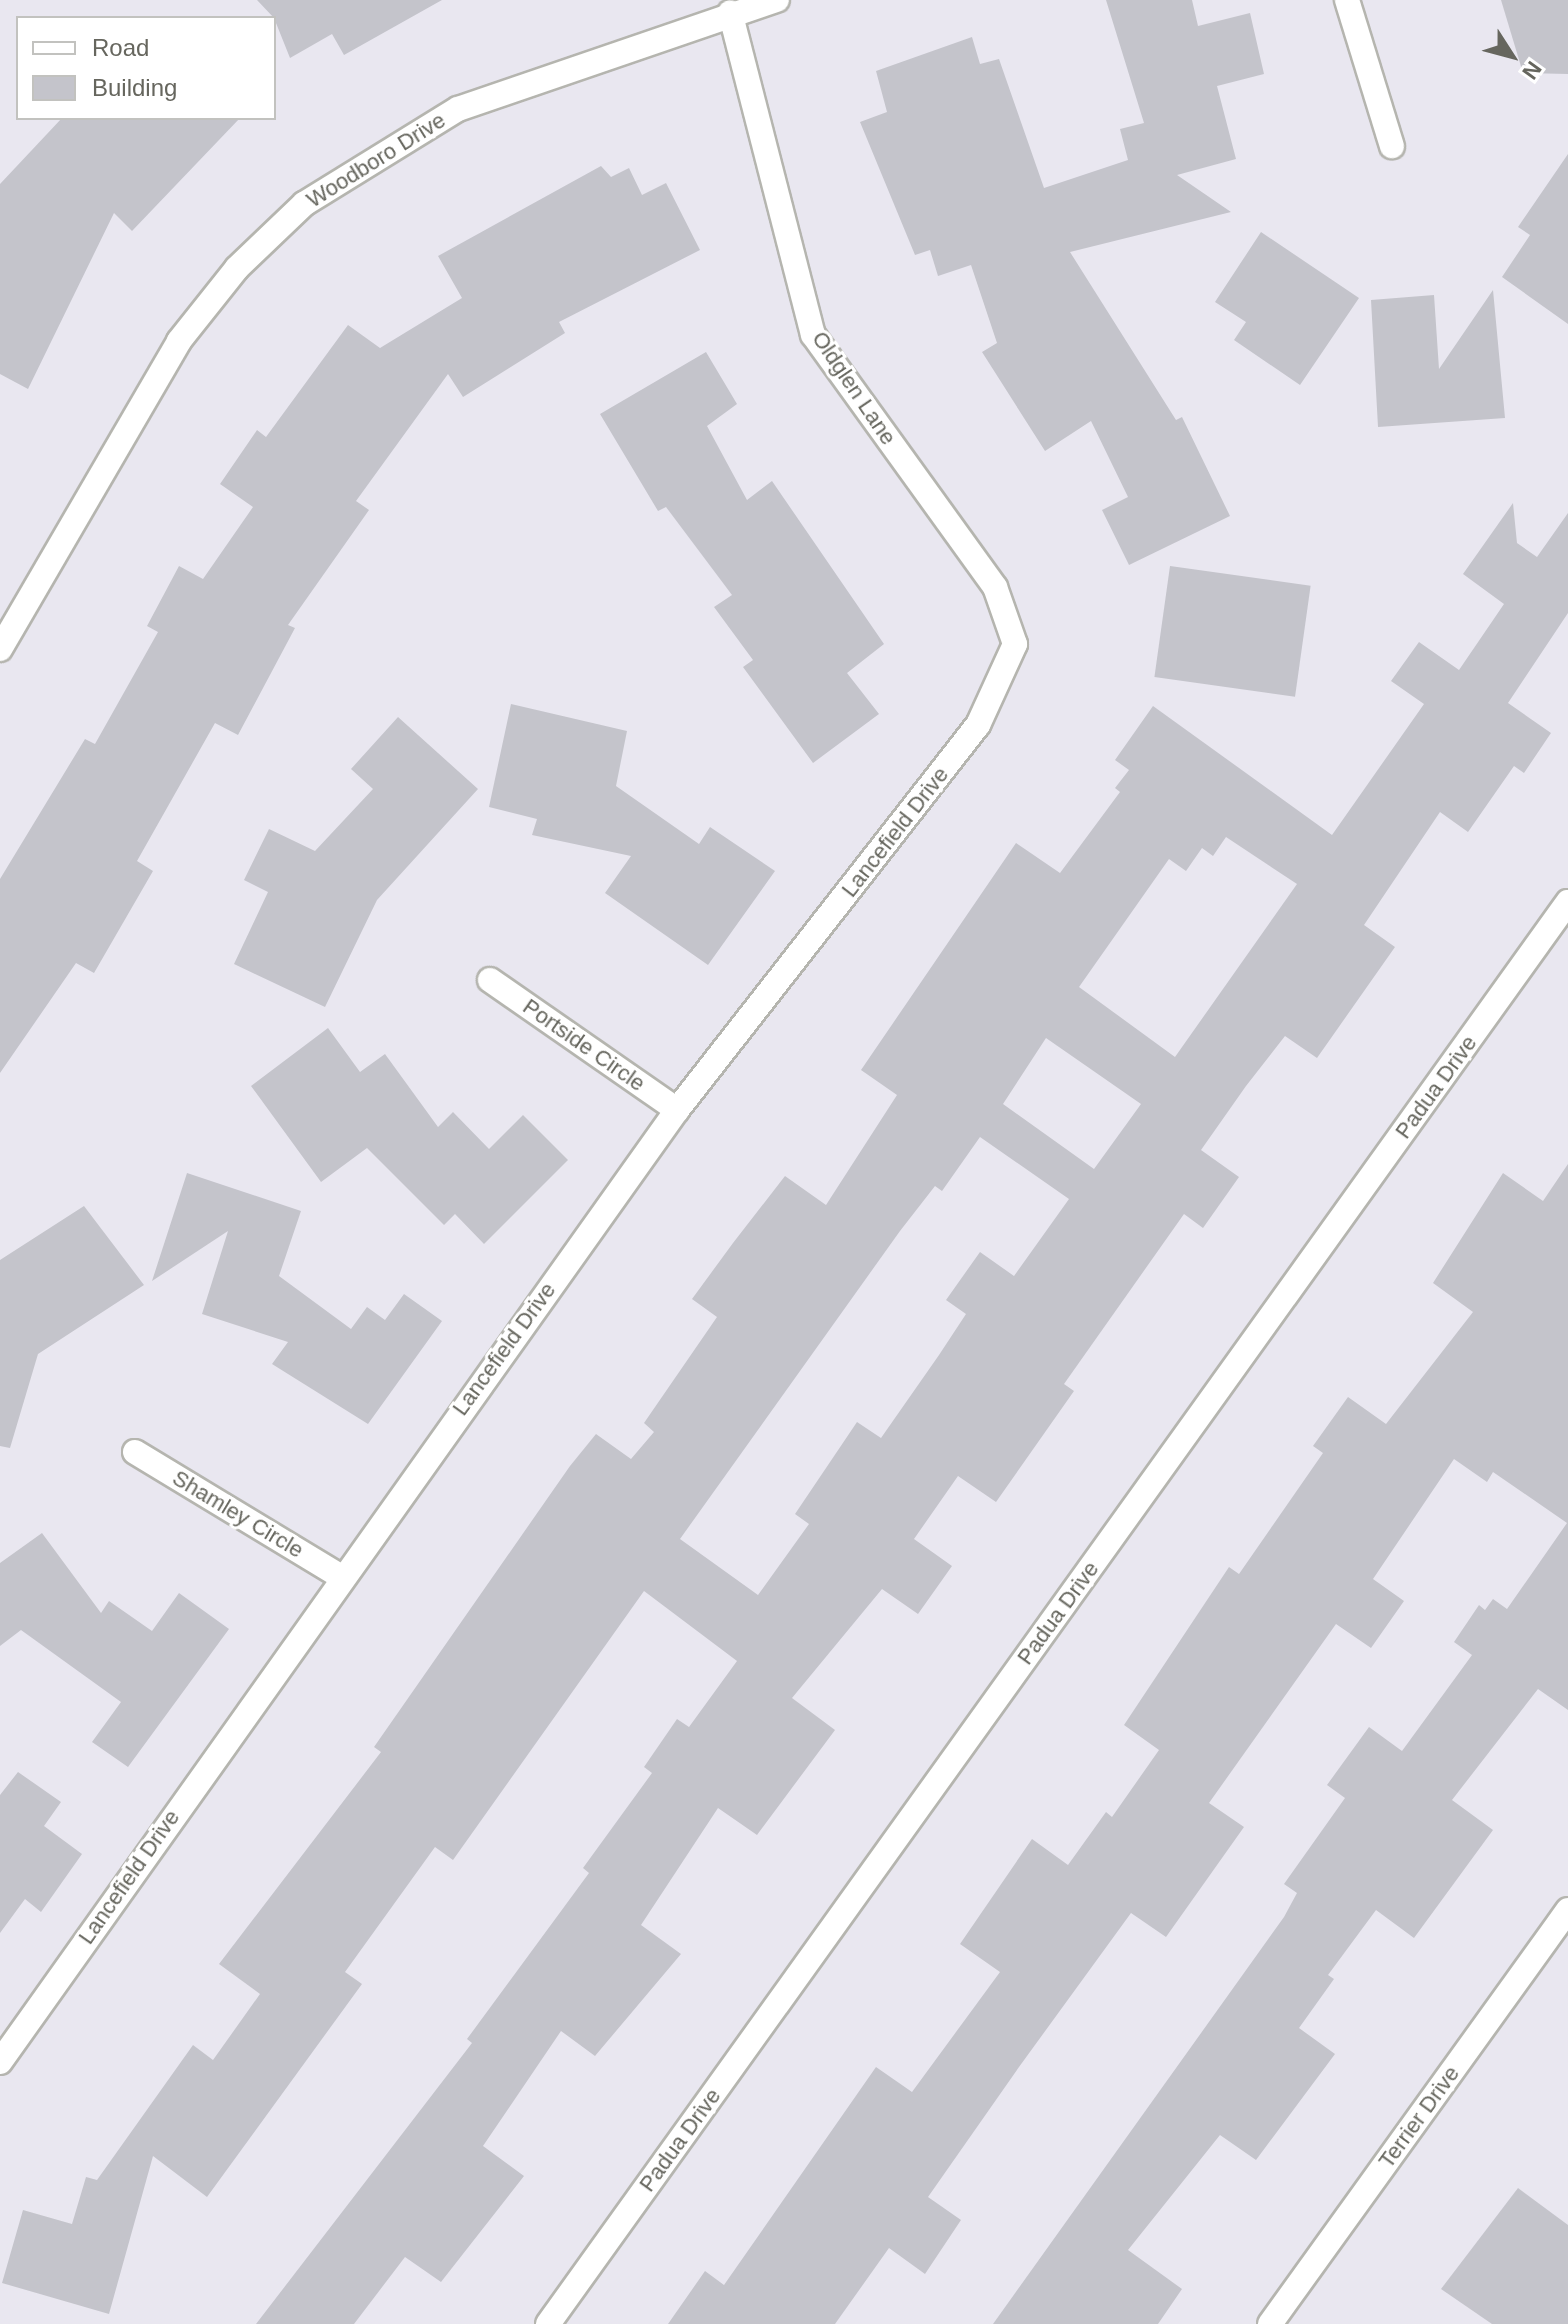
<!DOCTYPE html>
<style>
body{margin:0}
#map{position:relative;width:1568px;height:2324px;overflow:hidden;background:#e9e7f0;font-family:Helvetica,sans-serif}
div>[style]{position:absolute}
.building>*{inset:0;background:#c4c4cb;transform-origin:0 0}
.roads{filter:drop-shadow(2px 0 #b5b5af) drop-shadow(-2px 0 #b5b5af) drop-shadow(0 2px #b5b5af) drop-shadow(0 -2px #b5b5af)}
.minor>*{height:24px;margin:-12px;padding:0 12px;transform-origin:12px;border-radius:12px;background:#fff}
span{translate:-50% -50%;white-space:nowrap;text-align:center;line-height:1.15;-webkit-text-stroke:6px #fff;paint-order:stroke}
.street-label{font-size:22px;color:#66665e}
.legend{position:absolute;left:16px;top:16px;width:260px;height:104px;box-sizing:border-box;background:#fff;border:2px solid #c2c2bf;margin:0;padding:10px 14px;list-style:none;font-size:24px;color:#66665e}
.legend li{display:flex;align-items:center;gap:16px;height:40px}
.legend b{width:40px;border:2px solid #c2c2bf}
.north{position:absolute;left:1472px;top:16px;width:80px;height:80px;-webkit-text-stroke:6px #fff;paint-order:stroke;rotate:126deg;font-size:22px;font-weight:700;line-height:32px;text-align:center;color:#66665e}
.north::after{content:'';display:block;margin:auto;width:28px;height:36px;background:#66665e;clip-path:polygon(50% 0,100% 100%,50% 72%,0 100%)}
</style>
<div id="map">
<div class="building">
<i style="clip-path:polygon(257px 0,442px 0,344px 55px,332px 34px,290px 58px,274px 18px)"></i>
<i style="clip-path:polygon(1106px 0,1192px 0,1198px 26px,1250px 13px,1264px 74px,1217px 86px,1236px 159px,1177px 175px,1231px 212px,1070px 252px,1176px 420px,1182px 417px,1230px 516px,1129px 565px,1102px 510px,1128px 497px,1091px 421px,1045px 451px,982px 352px,997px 343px,971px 265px,938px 276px,930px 250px,915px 255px,860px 122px,887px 112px,876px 71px,972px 37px,980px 64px,999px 59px,1044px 188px,1128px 160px,1120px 129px,1144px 123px)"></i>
<i style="clip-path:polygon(1501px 0,1568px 0,1568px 74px,1523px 73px)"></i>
<i style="clip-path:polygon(62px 118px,240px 118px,132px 231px,114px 213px,28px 389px,0 374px,0 184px)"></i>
<i style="clip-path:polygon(1568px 154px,1568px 324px,1502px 277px,1530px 235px,1518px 227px)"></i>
<i style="clip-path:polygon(601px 166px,611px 177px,629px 168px,642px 195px,666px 183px,700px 250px,559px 322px,565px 333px,463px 397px,448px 374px,356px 501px,369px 510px,288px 625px,295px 628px,238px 735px,215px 723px,137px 861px,153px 871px,94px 973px,76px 963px,0 1073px,0 879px,85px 739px,95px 744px,158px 632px,147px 626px,179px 566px,203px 579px,253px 507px,220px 484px,257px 430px,266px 437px,348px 325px,380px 348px,462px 298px,438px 256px)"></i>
<i style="clip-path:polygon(1261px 232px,1359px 298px,1300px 385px,1234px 340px,1246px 322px,1215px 302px)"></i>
<i style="clip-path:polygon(1493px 290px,1505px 418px,1378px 427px,1371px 300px,1434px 295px,1439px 369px)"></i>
<i style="clip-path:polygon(706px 352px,737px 404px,707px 426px,747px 500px,772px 481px,884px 644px,847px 673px,879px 714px,813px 763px,743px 667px,753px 660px,714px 607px,732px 595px,666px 507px,658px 511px,600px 414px)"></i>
<i style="clip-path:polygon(evenodd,1513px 503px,1517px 543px,1537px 557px,1568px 513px,1568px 613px,1508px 703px,1551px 733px,1524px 773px,1514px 766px,1468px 832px,1440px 812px,1364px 925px,1395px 947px,1317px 1058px,1285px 1036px,1246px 1086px,1201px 1150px,1239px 1177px,1203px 1228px,1184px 1214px,1064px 1384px,1074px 1391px,996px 1502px,958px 1476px,914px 1539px,952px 1566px,918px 1614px,882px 1589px,792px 1698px,835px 1730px,757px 1835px,718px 1808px,641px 1925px,681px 1954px,595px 2056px,561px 2031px,483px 2146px,524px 2176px,441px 2282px,405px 2257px,354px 2324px,256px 2324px,472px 2043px,467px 2039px,589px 1873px,583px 1868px,652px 1773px,644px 1767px,677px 1719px,689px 1727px,737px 1661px,644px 1591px,453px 1860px,435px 1847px,345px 1972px,362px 1984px,207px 2197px,153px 2156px,109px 2314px,2px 2283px,23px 2210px,72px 2224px,86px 2177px,97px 2180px,193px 2045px,213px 2060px,260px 1994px,219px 1964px,381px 1752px,374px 1747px,570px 1466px,596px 1434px,631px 1459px,654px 1432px,644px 1423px,717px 1317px,692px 1299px,733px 1243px,785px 1176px,826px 1205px,897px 1095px,861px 1070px,1016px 843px,1060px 873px,1120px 792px,1115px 788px,1129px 770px,1115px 760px,1153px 706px,1332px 835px,1424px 704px,1391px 681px,1419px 642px,1459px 670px,1504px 604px,1463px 574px,1513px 503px,1226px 837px,1297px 884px,1175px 1057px,1079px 987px,1169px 859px,1186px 871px,1202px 848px,1213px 856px,1226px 837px,1513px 503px,1046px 1038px,1141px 1104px,1094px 1169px,1003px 1104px,1046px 1038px,1513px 503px,980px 1137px,1069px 1199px,1014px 1276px,980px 1252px,946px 1300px,966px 1314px,939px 1355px,881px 1438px,857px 1422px,795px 1514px,809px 1524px,758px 1595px,680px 1539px,900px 1231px,935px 1186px,942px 1191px,980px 1137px)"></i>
<i style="left:1170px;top:566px;width:142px;height:112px;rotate:8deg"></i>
<i style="clip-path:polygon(511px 704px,627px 731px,616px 786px,699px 844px,710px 827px,775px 871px,708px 965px,605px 893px,631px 856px,532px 835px,537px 819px,489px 807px)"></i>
<i style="clip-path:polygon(398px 717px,478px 789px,377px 900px,325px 1007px,234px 964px,268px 892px,244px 880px,269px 829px,315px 851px,373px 789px,351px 769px)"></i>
<i style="clip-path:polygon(328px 1028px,360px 1072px,385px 1054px,438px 1127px,453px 1112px,489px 1149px,523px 1115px,568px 1160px,484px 1244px,455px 1214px,444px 1225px,367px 1148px,321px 1182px,251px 1086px)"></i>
<i style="clip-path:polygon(1568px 1164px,1568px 1710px,1538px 1689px,1452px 1800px,1493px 1830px,1414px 1938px,1376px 1910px,1328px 1975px,1334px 1979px,1299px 2028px,1335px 2054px,1256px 2160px,1220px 2135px,1128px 2250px,1182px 2289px,1158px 2324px,993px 2324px,1284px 1917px,1297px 1893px,1284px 1884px,1345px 1798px,1327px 1785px,1369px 1727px,1402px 1751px,1472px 1655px,1454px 1642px,1479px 1605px,1485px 1610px,1493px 1599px,1507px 1609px,1567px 1523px,1493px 1472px,1487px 1482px,1454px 1459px,1373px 1579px,1404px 1601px,1371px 1648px,1336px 1624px,1209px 1803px,1244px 1827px,1166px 1937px,1131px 1913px,1019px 2067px,928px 2197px,961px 2220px,925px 2274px,889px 2248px,835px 2324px,668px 2324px,705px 2271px,724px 2285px,876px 2067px,912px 2092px,1000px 1972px,960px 1944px,1032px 1839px,1068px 1865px,1106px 1812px,1112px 1817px,1159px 1750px,1124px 1725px,1229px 1567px,1239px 1574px,1323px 1453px,1313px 1446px,1348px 1397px,1386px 1424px,1473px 1312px,1433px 1283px,1503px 1173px,1543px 1201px)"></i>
<i style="clip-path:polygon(187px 1173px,301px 1211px,279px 1276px,351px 1329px,367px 1307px,385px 1320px,404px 1294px,442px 1321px,368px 1424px,272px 1364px,288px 1342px,202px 1314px,228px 1231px,152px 1281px)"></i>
<i style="clip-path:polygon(84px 1206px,144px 1285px,38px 1354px,10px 1448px,0 1446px,0 1260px)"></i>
<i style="clip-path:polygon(42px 1533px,101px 1613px,109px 1601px,152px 1631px,179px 1593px,229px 1629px,128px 1767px,92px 1742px,121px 1702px,21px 1630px,0 1646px,0 1563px)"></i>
<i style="clip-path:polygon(18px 1772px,61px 1802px,44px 1826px,82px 1854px,41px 1912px,25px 1899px,0 1933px,0 1795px)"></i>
<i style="clip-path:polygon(1518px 2188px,1568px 2225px,1568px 2324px,1492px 2324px,1441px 2289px)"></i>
</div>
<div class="roads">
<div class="minor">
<i style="left:1347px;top:0;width:153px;rotate:72.9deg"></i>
<i style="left:0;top:649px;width:356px;rotate:-59.8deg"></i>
<i style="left:179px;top:341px;width:93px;rotate:-51.5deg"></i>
<i style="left:237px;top:268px;width:93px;rotate:-43.7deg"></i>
<i style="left:304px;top:204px;width:181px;rotate:-31.7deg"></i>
<i style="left:458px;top:109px;width:337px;rotate:-18.9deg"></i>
<i style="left:490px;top:980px;width:228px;rotate:34.8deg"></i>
<i style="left:135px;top:1452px;width:240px;rotate:31.2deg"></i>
<i style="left:0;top:2062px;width:1168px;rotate:-54.58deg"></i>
<i style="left:677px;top:1110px;width:489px;rotate:-52deg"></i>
<i style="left:978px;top:725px;width:89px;rotate:-65.4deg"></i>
<i style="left:1015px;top:644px;width:60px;rotate:-109.3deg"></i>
<i style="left:995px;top:587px;width:311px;rotate:-125.8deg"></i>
<i style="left:813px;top:335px;width:333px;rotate:-104.4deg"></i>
<i style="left:548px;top:2324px;width:1750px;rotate:-54.35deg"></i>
<i style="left:1270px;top:2324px;width:510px;rotate:-54.25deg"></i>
</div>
</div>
<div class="street-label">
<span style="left:376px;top:160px;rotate:-32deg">Woodboro Drive</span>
<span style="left:854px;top:388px;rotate:56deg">Oldglen Lane</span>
<span style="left:895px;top:832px;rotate:-52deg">Lancefield Drive</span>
<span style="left:584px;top:1045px;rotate:35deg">Portside Circle</span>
<span style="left:1436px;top:1087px;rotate:-54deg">Padua Drive</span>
<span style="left:504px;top:1349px;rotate:-54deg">Lancefield Drive</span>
<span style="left:238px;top:1514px;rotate:31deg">Shamley Circle</span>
<span style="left:1058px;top:1613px;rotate:-54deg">Padua Drive</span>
<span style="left:129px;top:1877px;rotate:-55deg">Lancefield Drive</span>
<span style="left:1419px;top:2117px;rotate:-54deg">Terrier Drive</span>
<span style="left:680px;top:2140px;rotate:-54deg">Padua Drive</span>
</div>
<ul class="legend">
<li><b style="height:10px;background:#fff"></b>Road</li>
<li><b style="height:22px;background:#c4c4cb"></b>Building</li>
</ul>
<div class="north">N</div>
</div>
